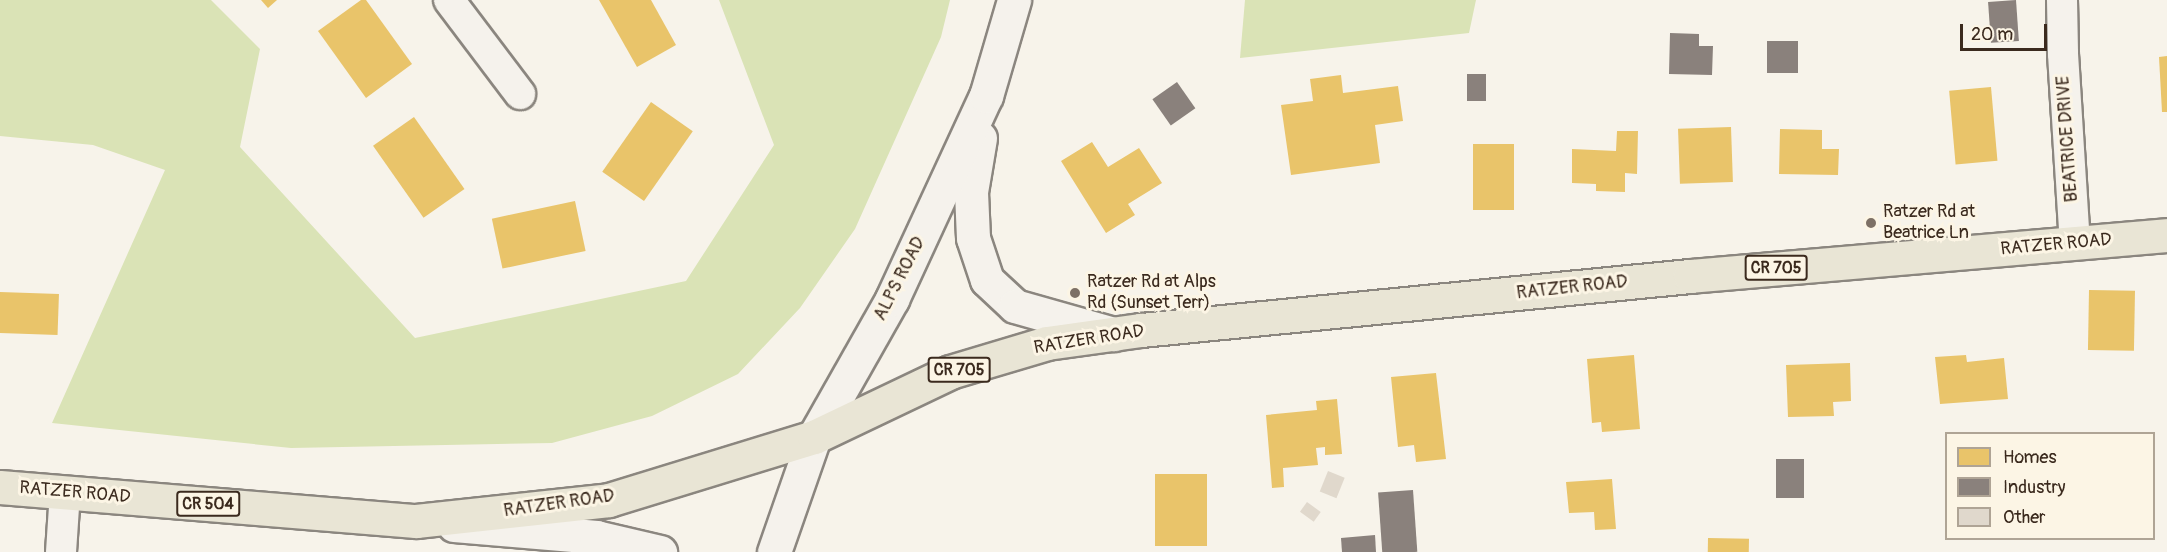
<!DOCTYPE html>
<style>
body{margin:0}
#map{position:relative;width:2167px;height:552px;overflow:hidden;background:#f7f3ea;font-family:Pangolin,sans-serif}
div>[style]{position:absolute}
.green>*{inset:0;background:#dae3b6}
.homes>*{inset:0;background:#e9c46a;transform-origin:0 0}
.industry>*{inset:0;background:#8a817c;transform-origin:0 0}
.building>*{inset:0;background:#e0d8cc;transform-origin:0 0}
.roads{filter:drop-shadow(2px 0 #8b867f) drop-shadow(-2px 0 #8b867f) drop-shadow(0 2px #8b867f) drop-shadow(0 -2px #8b867f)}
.minor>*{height:30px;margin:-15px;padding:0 15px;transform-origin:15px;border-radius:15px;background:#f5f2ec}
.secondary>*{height:33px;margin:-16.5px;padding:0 16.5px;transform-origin:16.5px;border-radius:16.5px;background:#f5f2ec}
.primary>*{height:33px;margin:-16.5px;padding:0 16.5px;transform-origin:16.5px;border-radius:16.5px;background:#e9e5d5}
.dots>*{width:16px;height:16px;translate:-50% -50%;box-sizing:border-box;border:3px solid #fcf5e5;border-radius:50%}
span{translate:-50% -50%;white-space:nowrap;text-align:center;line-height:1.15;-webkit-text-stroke:6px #fcf5e5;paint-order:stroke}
.shield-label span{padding:2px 4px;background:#fcf5e5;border:2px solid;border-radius:4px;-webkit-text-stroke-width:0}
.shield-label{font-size:16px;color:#3b2a1e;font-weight:700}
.street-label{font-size:18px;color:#3b2a1e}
.poi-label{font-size:18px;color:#3b2a1e}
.left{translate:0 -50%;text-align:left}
.legend{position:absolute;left:1945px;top:432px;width:210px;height:108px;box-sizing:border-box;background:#fcf5e5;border:2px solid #afa495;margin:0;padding:8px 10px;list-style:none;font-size:18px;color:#3b2a1e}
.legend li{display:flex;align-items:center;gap:12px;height:30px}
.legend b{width:30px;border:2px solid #afa495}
.scale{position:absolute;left:1960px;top:24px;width:87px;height:27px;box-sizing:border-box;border:3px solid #3b2a1e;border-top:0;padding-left:8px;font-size:18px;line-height:21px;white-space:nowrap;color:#3b2a1e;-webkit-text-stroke:4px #fcf5e5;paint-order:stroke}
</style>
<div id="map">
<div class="green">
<i style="clip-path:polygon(0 0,211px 0,260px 49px,240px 147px,415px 338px,686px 281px,774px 145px,719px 0,950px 0,941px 37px,855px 229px,800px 308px,738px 374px,652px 416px,552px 443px,291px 448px,52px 423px,165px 170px,93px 145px,0 136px)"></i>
<i style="clip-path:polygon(1245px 0,1476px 0,1469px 33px,1240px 58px)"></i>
</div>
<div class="homes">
<i style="clip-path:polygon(261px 0,277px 0,268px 8px)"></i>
<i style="clip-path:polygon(361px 0,366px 0,412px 64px,366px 98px,318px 31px)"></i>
<i style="clip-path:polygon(599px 0,651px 0,676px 45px,637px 67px)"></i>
<i style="clip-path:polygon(2167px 56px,2167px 112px,2162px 112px,2159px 57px)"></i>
<i style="clip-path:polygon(1341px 75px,1343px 93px,1398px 86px,1403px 121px,1375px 125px,1380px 163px,1291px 175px,1281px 105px,1313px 101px,1310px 79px)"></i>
<i style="left:1991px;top:87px;width:74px;height:42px;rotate:85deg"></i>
<i style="left:651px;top:102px;width:51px;height:85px;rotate:35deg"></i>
<i style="left:414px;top:117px;width:88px;height:50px;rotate:55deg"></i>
<i style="left:1731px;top:127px;width:55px;height:53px;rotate:88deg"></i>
<i style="clip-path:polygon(1780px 129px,1822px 130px,1822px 149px,1839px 149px,1838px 175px,1779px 174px)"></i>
<i style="clip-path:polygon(1617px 131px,1638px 131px,1637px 174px,1625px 173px,1625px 192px,1596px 191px,1596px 184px,1572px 183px,1572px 149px,1616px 151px)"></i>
<i style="clip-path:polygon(1092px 142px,1108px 167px,1139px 148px,1162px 183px,1128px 204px,1135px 215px,1106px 233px,1061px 161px)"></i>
<i style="left:1514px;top:144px;width:66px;height:41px;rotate:90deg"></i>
<i style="left:575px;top:201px;width:51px;height:85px;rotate:78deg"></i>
<i style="left:2089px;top:290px;width:46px;height:60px;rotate:1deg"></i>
<i style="left:0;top:292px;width:59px;height:41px;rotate:2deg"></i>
<i style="clip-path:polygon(1634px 355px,1640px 429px,1602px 432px,1601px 422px,1592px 423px,1587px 359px)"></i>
<i style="clip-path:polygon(1966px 355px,1967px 362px,2004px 358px,2008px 399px,1940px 404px,1935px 357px)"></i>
<i style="clip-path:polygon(1850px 363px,1851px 401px,1833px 402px,1834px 416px,1788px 417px,1786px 365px)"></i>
<i style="clip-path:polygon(1436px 373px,1446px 459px,1416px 462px,1414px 445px,1398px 447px,1391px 377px)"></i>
<i style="clip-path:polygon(1337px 399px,1342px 454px,1325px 455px,1325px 447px,1316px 448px,1318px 465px,1283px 468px,1284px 487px,1272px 488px,1266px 415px,1317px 410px,1316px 401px)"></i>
<i style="left:1155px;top:474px;width:52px;height:72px"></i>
<i style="clip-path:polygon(1612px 479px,1616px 529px,1595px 530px,1594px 512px,1569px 513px,1566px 482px)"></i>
<i style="left:1708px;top:538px;width:41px;height:14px;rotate:1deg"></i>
</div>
<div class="industry">
<i style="left:2016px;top:0;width:41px;height:28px;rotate:86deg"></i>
<i style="clip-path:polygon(1670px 33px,1699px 34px,1699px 46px,1713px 46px,1712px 75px,1669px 74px)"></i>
<i style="left:1767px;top:41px;width:31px;height:32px"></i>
<i style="left:1486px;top:74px;width:27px;height:19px;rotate:90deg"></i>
<i style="left:1177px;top:82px;width:32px;height:30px;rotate:55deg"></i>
<i style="left:1776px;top:459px;width:28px;height:39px"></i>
<i style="left:1413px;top:490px;width:62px;height:35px;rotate:86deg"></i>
<i style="clip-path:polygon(1375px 535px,1376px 552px,1342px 552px,1341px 538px)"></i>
</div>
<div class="building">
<i style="left:1328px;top:471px;width:18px;height:22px;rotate:22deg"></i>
<i style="left:1307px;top:502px;width:17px;height:12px;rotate:36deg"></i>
</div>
<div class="roads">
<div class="minor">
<i style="left:449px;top:0;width:118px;rotate:52.9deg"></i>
<i style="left:2062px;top:0;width:54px;rotate:88.9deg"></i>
<i style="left:2063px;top:54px;width:189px;rotate:86.4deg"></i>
<i style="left:61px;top:552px;width:60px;rotate:-86.2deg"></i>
</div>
<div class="secondary">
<i style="left:980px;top:138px;width:55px;rotate:99.5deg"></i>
<i style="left:971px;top:192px;width:46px;rotate:87.5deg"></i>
<i style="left:973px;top:238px;width:44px;rotate:71.6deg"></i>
<i style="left:987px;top:280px;width:38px;rotate:43deg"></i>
<i style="left:1015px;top:306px;width:103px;rotate:15.8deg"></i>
<i style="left:454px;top:525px;width:143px;rotate:4.8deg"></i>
<i style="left:596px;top:537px;width:66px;rotate:13.2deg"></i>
<i style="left:774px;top:552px;width:122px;rotate:-70.8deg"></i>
<i style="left:814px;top:437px;width:159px;rotate:-60.5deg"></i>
<i style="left:892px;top:299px;width:224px;rotate:-65.2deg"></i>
<i style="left:986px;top:96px;width:100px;rotate:-73.7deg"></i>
</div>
<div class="primary">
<i style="left:0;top:487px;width:417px;rotate:4.7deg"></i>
<i style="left:416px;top:521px;width:194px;rotate:-6.2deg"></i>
<i style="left:609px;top:500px;width:214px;rotate:-17.1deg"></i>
<i style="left:814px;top:437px;width:151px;rotate:-25.5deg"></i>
<i style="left:950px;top:372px;width:101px;rotate:-16.6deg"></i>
<i style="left:1047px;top:343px;width:95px;rotate:-7.9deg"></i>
<i style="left:1141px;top:330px;width:552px;rotate:-5.62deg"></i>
<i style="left:1690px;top:276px;width:479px;rotate:-4.9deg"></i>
</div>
</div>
<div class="dots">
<i style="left:1871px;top:223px;background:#7d7065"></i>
<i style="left:1075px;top:293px;background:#7d7065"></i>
</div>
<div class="shield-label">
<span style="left:1776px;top:268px">CR 705</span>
<span style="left:959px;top:370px">CR 705</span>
<span style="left:208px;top:504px">CR 504</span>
</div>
<div class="street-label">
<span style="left:2068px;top:139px;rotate:-94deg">BEATRICE DRIVE</span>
<span style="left:2056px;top:245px;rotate:-5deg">RATZER ROAD</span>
<span style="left:900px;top:279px;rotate:-63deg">ALPS ROAD</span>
<span style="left:1572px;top:288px;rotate:-6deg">RATZER ROAD</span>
<span style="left:1089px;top:340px;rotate:-9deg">RATZER ROAD</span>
<span style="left:75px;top:493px;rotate:5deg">RATZER ROAD</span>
<span style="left:559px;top:504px;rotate:-8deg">RATZER ROAD</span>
</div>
<div class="poi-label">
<span class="left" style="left:1883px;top:223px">Ratzer Rd at<br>Beatrice Ln</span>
<span class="left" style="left:1087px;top:293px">Ratzer Rd at Alps<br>Rd (Sunset Terr)</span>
</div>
<ul class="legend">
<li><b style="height:16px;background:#e9c46a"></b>Homes</li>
<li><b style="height:16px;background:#8a817c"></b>Industry</li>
<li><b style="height:16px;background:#e0d8cc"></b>Other</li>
</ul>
<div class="scale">20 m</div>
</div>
